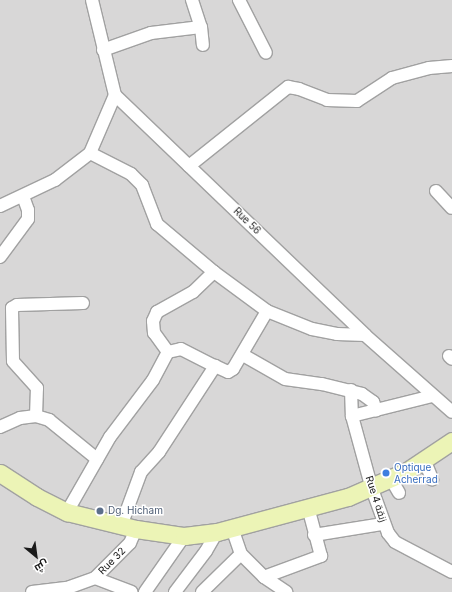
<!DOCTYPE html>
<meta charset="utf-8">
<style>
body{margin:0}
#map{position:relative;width:452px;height:592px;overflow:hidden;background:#ece9e0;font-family:Inter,Cairo,sans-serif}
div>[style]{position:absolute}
.residential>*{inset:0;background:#d8d7d7;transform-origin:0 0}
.roads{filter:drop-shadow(1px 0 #a1a1a1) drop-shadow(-1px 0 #a1a1a1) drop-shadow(0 1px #a1a1a1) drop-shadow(0 -1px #a1a1a1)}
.street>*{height:12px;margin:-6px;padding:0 6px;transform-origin:6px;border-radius:6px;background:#fff}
.secondary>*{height:17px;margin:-8.5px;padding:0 8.5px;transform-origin:8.5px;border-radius:8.5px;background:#ecf4b6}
.dots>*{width:11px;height:11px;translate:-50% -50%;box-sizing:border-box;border:2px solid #fff;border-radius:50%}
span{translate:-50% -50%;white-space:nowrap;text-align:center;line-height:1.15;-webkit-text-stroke:3px #fff;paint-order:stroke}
.street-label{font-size:10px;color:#1a1a1a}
.shop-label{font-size:10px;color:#366cbe}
.left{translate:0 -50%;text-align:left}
.service-label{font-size:10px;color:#4e5e75}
.north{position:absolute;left:16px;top:536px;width:40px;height:40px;-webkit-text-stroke:3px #fff;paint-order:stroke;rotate:151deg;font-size:11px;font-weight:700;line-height:16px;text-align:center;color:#1a1a1a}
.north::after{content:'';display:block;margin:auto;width:14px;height:18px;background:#1a1a1a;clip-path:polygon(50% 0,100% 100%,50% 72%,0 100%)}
</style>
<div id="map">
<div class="residential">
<i style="left:0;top:0;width:452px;height:592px"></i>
</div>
<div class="roads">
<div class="street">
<i style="left:92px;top:0;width:98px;rotate:76.4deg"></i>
<i style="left:115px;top:95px;width:347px;rotate:43.8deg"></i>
<i style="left:365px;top:335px;width:116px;rotate:41.5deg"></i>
<i style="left:192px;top:0;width:28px;rotate:72deg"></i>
<i style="left:201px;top:27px;width:18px;rotate:84deg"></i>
<i style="left:239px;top:0;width:59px;rotate:63deg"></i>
<i style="left:103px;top:50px;width:51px;rotate:-19.5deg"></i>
<i style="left:151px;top:33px;width:50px;rotate:-6.8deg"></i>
<i style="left:90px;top:153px;width:46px;rotate:27.1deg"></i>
<i style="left:131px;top:174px;width:16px;rotate:45deg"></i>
<i style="left:142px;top:185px;width:42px;rotate:69deg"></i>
<i style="left:157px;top:224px;width:75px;rotate:40.1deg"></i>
<i style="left:214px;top:272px;width:66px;rotate:36.3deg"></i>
<i style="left:267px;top:311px;width:48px;rotate:21.8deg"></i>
<i style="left:312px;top:329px;width:25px;rotate:11deg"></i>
<i style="left:337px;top:334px;width:28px;rotate:2deg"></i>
<i style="left:189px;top:166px;width:127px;rotate:-38.6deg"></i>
<i style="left:288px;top:87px;width:11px;rotate:10deg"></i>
<i style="left:299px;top:89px;width:30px;rotate:21deg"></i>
<i style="left:327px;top:100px;width:30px;rotate:2deg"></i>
<i style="left:357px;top:101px;width:42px;rotate:-33.3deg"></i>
<i style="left:392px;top:78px;width:38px;rotate:-15deg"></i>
<i style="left:429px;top:68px;width:23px;rotate:-5deg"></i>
<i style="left:436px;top:191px;width:23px;rotate:47deg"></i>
<i style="left:0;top:206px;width:61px;rotate:-25.3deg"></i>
<i style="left:55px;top:180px;width:44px;rotate:-37.6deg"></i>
<i style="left:90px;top:153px;width:63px;rotate:-66.7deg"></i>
<i style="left:0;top:257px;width:47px;rotate:-53.6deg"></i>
<i style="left:28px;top:219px;width:9px;rotate:-90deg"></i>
<i style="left:28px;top:210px;width:15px;rotate:-110deg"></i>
<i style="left:168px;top:352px;width:13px;rotate:-13deg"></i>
<i style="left:181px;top:349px;width:38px;rotate:27deg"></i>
<i style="left:243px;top:355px;width:48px;rotate:29.7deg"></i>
<i style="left:285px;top:379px;width:37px;rotate:8deg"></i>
<i style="left:322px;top:384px;width:41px;rotate:14deg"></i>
<i style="left:362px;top:394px;width:14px;rotate:36deg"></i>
<i style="left:373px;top:402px;width:9px;rotate:69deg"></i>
<i style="left:376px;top:410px;width:58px;rotate:-14deg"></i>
<i style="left:449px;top:356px;width:4px;rotate:45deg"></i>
<i style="left:351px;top:390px;width:26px;rotate:88deg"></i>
<i style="left:376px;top:410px;width:25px;rotate:166deg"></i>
<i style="left:352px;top:416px;width:76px;rotate:74.7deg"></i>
<i style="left:372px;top:489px;width:47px;rotate:70deg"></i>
<i style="left:388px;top:533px;width:11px;rotate:52deg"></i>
<i style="left:395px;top:542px;width:64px;rotate:27.8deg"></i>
<i style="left:36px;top:416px;width:28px;rotate:-88deg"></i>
<i style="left:37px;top:388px;width:36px;rotate:-132deg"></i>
<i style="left:13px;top:361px;width:53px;rotate:-91.1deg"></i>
<i style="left:12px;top:308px;width:6px;rotate:-31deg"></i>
<i style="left:17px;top:305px;width:66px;rotate:-1.7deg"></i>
<i style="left:0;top:427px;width:22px;rotate:-24deg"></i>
<i style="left:20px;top:418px;width:16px;rotate:-7deg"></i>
<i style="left:36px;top:416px;width:14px;rotate:17deg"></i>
<i style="left:49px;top:420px;width:62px;rotate:39.1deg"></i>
<i style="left:424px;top:459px;width:22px;rotate:68deg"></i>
<i style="left:391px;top:479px;width:16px;rotate:60deg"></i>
<i style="left:67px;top:512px;width:86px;rotate:-60.2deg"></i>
<i style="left:110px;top:437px;width:71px;rotate:-53deg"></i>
<i style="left:153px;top:380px;width:32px;rotate:-62deg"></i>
<i style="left:168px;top:352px;width:24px;rotate:-126deg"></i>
<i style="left:154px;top:333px;width:12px;rotate:-95deg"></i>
<i style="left:153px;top:321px;width:10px;rotate:-66deg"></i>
<i style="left:157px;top:312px;width:41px;rotate:-29.1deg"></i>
<i style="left:193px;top:292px;width:29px;rotate:-44deg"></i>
<i style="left:121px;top:526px;width:58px;rotate:-69.7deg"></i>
<i style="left:141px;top:472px;width:27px;rotate:-48deg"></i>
<i style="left:159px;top:452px;width:103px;rotate:-56.9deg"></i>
<i style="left:215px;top:366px;width:14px;rotate:25deg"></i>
<i style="left:228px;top:372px;width:6px;rotate:-31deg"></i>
<i style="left:233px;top:369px;width:67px;rotate:-59.6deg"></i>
<i style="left:232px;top:528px;width:28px;rotate:71deg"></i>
<i style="left:241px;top:554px;width:33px;rotate:45deg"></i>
<i style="left:264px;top:577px;width:27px;rotate:34deg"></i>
<i style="left:314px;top:535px;width:70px;rotate:-9.1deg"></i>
<i style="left:264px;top:577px;width:61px;rotate:-20.2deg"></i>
<i style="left:321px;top:556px;width:51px;rotate:-104.9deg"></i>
<i style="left:95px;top:578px;width:39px;rotate:21deg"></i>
<i style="left:32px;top:592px;width:38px;rotate:-7deg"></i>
<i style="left:70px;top:587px;width:27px;rotate:-20deg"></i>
<i style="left:95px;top:578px;width:49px;rotate:-45deg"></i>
<i style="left:130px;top:543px;width:15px;rotate:-67deg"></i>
<i style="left:145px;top:592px;width:68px;rotate:-55.1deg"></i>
<i style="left:175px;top:592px;width:51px;rotate:-52.9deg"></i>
<i style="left:206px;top:551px;width:22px;rotate:-60deg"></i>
<i style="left:202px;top:592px;width:54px;rotate:-44.3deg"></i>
</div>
<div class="secondary">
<i style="left:0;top:473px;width:44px;rotate:33deg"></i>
<i style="left:37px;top:497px;width:34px;rotate:27deg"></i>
<i style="left:67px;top:512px;width:71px;rotate:13.8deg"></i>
<i style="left:136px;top:529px;width:49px;rotate:8.3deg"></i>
<i style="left:184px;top:536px;width:33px;rotate:-7deg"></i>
<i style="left:217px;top:532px;width:136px;rotate:-15deg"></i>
<i style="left:348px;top:497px;width:64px;rotate:-23.8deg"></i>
<i style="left:407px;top:471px;width:54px;rotate:-33.7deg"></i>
</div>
</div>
<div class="dots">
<i style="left:386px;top:473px;background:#3f7fe0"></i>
<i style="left:100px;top:511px;background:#5c6f8a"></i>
</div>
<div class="street-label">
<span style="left:247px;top:221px;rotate:44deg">Rue 56</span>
<span style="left:376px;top:499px;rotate:72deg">Rue 4 زنقة</span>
<span style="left:112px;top:561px;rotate:-45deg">Rue 32</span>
</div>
<div class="shop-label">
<span class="left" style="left:394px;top:473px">Optique<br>Acherrad</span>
</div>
<div class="service-label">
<span class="left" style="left:108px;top:511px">Dg. Hicham</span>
</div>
<div class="north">ش</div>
</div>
